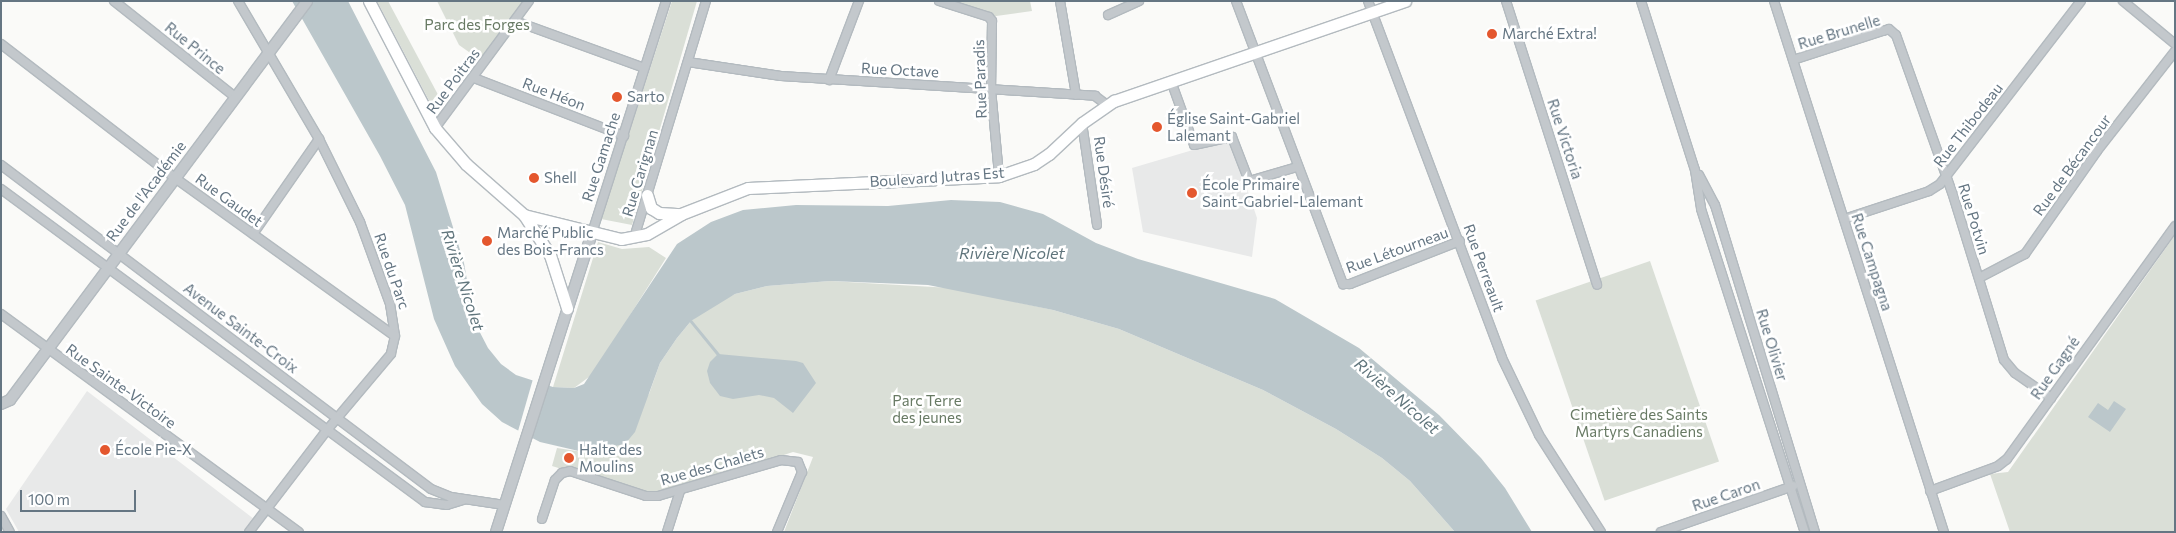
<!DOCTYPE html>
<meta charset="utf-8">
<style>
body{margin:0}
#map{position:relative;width:2176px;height:533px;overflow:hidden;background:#fafaf8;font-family:Commissioner,sans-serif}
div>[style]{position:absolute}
.built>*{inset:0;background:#e8e9e9}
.green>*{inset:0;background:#dadfd7;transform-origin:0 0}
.water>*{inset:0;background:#bbc7cb}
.pier>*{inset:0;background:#fafaf8;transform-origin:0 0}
.stream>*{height:2.5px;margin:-1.25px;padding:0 1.25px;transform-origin:1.25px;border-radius:1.25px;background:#bbc7cb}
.roads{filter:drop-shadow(1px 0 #b3babf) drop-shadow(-1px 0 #b3babf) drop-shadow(0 1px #b3babf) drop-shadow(0 -1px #b3babf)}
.minor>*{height:8px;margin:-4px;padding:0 4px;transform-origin:4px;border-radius:4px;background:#c3c8cc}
.tertiary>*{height:10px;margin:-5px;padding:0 5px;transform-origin:5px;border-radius:5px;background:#c3c8cc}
.secondary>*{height:11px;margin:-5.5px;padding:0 5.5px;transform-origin:5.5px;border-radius:5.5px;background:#fff}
.dots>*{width:14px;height:14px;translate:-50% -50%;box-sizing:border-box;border:2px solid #fff;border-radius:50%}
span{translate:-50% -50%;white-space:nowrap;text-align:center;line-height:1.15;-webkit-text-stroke:5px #fff;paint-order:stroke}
.park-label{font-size:15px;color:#687a64}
.street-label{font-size:15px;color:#657683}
.poi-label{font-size:15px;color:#657683}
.left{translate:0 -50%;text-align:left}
.water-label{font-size:16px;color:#60757c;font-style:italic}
.frame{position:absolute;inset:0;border:2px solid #657683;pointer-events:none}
.scale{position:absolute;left:20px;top:490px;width:116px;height:22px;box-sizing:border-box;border:2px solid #657683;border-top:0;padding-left:6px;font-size:15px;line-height:18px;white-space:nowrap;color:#657683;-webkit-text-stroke:4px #fff;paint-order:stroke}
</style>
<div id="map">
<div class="built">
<i style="clip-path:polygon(1230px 139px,1257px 218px,1252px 257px,1143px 232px,1132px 168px)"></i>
<i style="clip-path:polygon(87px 391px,254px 519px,244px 532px,19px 532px,6px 509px)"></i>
</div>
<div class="green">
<i style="clip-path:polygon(377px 1px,388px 1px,443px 104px,436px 114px)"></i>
<i style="clip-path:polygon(437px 1px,524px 1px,483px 62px,459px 45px)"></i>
<i style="clip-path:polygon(672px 1px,697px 1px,632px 225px,601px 219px)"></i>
<i style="clip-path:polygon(959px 1px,1030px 1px,1032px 11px,989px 17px,956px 7px)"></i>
<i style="clip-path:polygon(2175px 235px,2175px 532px,2010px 532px,1990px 474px,2008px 472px)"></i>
<i style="clip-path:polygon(598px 242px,622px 249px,649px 247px,666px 258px,593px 374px,574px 388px,553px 387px)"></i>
<i style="left:1650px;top:261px;width:212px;height:121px;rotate:71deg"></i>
<i style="clip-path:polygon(830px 281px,951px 288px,1053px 310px,1119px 329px,1263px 390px,1336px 429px,1382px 458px,1410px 481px,1455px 532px,784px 532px,813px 457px,793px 452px,680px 488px,658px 499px,552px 466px,557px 448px,583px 452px,649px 394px,660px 363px,677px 338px,691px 321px,712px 305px,735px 294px,767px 286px)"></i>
</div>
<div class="water">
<i style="clip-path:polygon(292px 1px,348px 1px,436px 172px,464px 263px,474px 321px,488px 348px,501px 364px,516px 375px,553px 387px,574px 388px,584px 384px,677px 244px,711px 222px,743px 210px,796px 205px,888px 206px,951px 200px,1000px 202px,1043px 214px,1096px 243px,1138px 259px,1275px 299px,1359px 348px,1439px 415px,1481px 458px,1505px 488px,1532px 532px,1455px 532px,1410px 481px,1382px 458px,1336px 429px,1263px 390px,1119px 329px,1053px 310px,928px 285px,830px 281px,767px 286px,735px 294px,691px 321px,677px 338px,660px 363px,635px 432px,625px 444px,583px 452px,540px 442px,502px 422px,482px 404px,455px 366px,434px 319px,405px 205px,380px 156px)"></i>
<i style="clip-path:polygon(718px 354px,796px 361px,803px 363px,816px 383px,793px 413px,774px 398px,759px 395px,733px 399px,720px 396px,710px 383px,707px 371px,710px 362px)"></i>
<i style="clip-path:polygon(2114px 401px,2126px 409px,2110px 432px,2088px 417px,2098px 403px,2108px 410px)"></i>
</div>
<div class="pier">
<i style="left:533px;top:379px;width:15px;height:56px;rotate:16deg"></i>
</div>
<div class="stream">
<i style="left:691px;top:321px;width:43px;rotate:50.7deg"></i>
</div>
<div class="roads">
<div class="minor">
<i style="left:114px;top:1px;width:154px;rotate:38.4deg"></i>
<i style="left:238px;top:1px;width:160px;rotate:59.6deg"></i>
<i style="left:319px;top:139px;width:93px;rotate:63.7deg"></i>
<i style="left:360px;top:222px;width:87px;rotate:69.9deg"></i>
<i style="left:390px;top:304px;width:32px;rotate:81deg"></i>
<i style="left:395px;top:336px;width:18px;rotate:103deg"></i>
<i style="left:391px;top:354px;width:99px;rotate:130.1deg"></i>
<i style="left:327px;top:430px;width:128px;rotate:127.4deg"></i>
<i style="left:939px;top:1px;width:52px;rotate:17.7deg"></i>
<i style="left:989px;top:17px;width:5px;rotate:53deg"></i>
<i style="left:992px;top:21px;width:68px;rotate:90.8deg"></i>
<i style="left:991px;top:89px;width:87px;rotate:84.7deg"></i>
<i style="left:1060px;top:1px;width:95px;rotate:80.3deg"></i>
<i style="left:1236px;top:1px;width:303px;rotate:69.3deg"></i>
<i style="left:1343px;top:284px;width:7px"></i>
<i style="left:1350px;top:284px;width:118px;rotate:-21.4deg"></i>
<i style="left:1368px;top:1px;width:381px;rotate:69.4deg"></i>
<i style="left:1502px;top:358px;width:85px;rotate:64.3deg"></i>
<i style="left:1539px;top:435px;width:115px;rotate:57.4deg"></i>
<i style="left:1506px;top:1px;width:298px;rotate:72.2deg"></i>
<i style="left:1641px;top:1px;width:177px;rotate:72.3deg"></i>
<i style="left:1695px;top:170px;width:39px;rotate:81deg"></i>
<i style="left:1701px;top:209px;width:339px;rotate:72.2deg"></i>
<i style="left:1774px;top:1px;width:558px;rotate:72.25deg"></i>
<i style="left:2123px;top:1px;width:67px;rotate:39.6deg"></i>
<i style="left:1108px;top:15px;width:34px;rotate:-24deg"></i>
<i style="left:515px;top:21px;width:137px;rotate:20deg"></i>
<i style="left:1px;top:44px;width:220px;rotate:37.6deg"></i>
<i style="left:175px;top:178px;width:271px;rotate:35.7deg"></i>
<i style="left:1793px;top:60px;width:95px;rotate:-17.9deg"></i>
<i style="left:1883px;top:31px;width:6px;rotate:-18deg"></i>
<i style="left:1889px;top:29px;width:9px;rotate:41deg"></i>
<i style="left:1896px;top:35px;width:167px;rotate:70.4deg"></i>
<i style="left:1952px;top:192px;width:176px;rotate:72.8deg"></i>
<i style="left:2004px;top:360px;width:17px;rotate:50deg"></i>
<i style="left:2015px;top:373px;width:44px;rotate:34.8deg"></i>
<i style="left:688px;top:62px;width:94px;rotate:8.6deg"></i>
<i style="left:781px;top:76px;width:315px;rotate:3.6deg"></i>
<i style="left:1095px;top:96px;width:15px;rotate:37deg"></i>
<i style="left:474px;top:78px;width:161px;rotate:21.1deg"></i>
<i style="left:829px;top:80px;width:85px;rotate:-69.2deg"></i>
<i style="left:1171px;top:81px;width:68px;rotate:70.2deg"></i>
<i style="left:1194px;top:145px;width:39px;rotate:-12deg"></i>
<i style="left:1232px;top:137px;width:47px;rotate:68.9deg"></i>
<i style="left:1249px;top:181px;width:50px;rotate:-16.3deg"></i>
<i style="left:1082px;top:123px;width:103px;rotate:81.6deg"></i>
<i style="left:435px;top:128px;width:158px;rotate:-53.5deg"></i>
<i style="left:1px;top:165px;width:538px;rotate:37deg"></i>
<i style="left:431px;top:489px;width:22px;rotate:22deg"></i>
<i style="left:451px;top:497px;width:54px;rotate:8.6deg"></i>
<i style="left:1699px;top:175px;width:34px;rotate:62deg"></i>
<i style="left:1715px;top:205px;width:342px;rotate:73deg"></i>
<i style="left:1px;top:189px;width:527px;rotate:36.44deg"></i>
<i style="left:425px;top:502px;width:22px;rotate:8deg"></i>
<i style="left:447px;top:505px;width:17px;rotate:-17deg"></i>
<i style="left:1844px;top:219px;width:89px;rotate:-18.2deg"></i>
<i style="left:1929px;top:191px;width:13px;rotate:-32deg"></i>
<i style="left:1940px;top:184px;width:231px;rotate:-52.4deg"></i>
<i style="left:592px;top:233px;width:244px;rotate:-72.3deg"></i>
<i style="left:253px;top:234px;width:116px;rotate:-55.2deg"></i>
<i style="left:634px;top:238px;width:248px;rotate:-73.1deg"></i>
<i style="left:1979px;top:278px;width:52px;rotate:-27.6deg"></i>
<i style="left:2025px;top:254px;width:126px;rotate:-55deg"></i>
<i style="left:2097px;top:151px;width:127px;rotate:-52deg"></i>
<i style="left:1px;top:314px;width:369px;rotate:36.2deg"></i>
<i style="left:1930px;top:491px;width:72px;rotate:-20.2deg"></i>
<i style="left:1998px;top:466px;width:11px;rotate:-38deg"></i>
<i style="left:2007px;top:459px;width:287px;rotate:-54.2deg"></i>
<i style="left:1px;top:516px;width:18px;rotate:61deg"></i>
<i style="left:542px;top:519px;width:41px;rotate:-71.6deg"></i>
<i style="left:555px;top:480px;width:10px;rotate:-45deg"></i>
<i style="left:562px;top:473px;width:8px;rotate:-14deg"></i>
<i style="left:570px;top:471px;width:80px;rotate:18.2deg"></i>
<i style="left:646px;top:496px;width:12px"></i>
<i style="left:658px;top:496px;width:128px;rotate:-16.3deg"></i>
<i style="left:781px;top:460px;width:17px;rotate:7deg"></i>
<i style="left:798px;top:462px;width:11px;rotate:68deg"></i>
<i style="left:802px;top:472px;width:65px;rotate:112.6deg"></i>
<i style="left:667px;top:532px;width:43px;rotate:-72.4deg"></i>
<i style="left:1661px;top:532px;width:140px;rotate:-19.2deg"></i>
</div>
<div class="tertiary">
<i style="left:1px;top:404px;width:10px;rotate:-24deg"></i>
<i style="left:10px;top:400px;width:497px;rotate:-53.3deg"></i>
<i style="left:496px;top:532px;width:314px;rotate:-72.2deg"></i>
</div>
<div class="secondary">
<i style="left:369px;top:1px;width:143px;rotate:62.5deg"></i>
<i style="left:435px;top:128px;width:48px;rotate:49.3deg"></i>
<i style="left:466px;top:164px;width:77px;rotate:41.3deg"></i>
<i style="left:524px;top:215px;width:100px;rotate:13.9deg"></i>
<i style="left:621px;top:239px;width:26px;rotate:-11deg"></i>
<i style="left:647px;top:234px;width:39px;rotate:-30deg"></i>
<i style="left:681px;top:214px;width:72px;rotate:-21.2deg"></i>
<i style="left:748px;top:188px;width:251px;rotate:-2.7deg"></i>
<i style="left:999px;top:176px;width:37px;rotate:-19deg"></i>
<i style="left:1034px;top:164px;width:18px;rotate:-34deg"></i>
<i style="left:1049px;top:154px;width:45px;rotate:-43.2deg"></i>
<i style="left:1082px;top:123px;width:39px;rotate:-35deg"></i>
<i style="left:1114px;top:101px;width:308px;rotate:-19deg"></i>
<i style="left:647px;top:195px;width:14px;rotate:73deg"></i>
<i style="left:651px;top:208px;width:9px;rotate:32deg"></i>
<i style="left:659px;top:213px;width:22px;rotate:3deg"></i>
<i style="left:524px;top:215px;width:48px;rotate:57deg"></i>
<i style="left:550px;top:255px;width:56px;rotate:72.2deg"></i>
</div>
</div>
<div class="dots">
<i style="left:1492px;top:34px;background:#e4572e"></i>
<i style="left:617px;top:97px;background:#e4572e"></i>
<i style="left:1157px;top:127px;background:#e4572e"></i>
<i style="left:534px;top:178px;background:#e4572e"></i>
<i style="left:1192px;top:193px;background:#e4572e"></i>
<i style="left:487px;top:241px;background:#e4572e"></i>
<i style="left:105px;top:450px;background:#e4572e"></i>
<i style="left:569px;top:458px;background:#e4572e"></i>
</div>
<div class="park-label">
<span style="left:477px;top:25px">Parc des Forges</span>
<span style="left:927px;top:409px">Parc Terre<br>des jeunes</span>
<span style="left:1639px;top:423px">Cimetière des Saints<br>Martyrs Canadiens</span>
</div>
<div class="street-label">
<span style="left:1839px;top:32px;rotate:-17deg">Rue Brunelle</span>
<span style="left:195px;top:48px;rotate:39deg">Rue Prince</span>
<span style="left:900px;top:70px;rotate:3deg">Rue Octave</span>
<span style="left:980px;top:79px;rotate:-92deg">Rue Paradis</span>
<span style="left:453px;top:81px;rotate:-53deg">Rue Poitras</span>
<span style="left:554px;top:94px;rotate:21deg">Rue Héon</span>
<span style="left:1968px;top:125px;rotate:-52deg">Rue Thibodeau</span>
<span style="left:1565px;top:139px;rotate:72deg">Rue Victoria</span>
<span style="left:601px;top:157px;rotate:-72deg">Rue Gamache</span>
<span style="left:2072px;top:165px;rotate:-54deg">Rue de Bécancour</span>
<span style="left:1104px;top:172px;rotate:82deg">Rue Désiré</span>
<span style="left:640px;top:173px;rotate:-73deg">Rue Carignan</span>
<span style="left:937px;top:177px;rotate:-4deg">Boulevard Jutras Est</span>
<span style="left:146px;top:191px;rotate:-53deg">Rue de l'Académie</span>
<span style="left:229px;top:200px;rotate:36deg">Rue Gaudet</span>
<span style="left:1974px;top:219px;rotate:73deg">Rue Potvin</span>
<span style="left:1397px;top:250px;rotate:-20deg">Rue Létourneau</span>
<span style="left:1872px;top:262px;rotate:72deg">Rue Campagna</span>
<span style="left:1484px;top:268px;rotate:70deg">Rue Perreault</span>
<span style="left:392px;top:271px;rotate:71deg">Rue du Parc</span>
<span style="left:241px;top:328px;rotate:37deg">Avenue Sainte-Croix</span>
<span style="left:1772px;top:345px;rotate:73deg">Rue Olivier</span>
<span style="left:2055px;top:368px;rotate:-55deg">Rue Gagné</span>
<span style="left:121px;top:386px;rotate:36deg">Rue Sainte-Victoire</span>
<span style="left:712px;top:466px;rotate:-16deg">Rue des Chalets</span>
<span style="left:1726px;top:495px;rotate:-19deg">Rue Caron</span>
</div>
<div class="poi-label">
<span class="left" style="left:1502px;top:34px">Marché Extra!</span>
<span class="left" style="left:627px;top:97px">Sarto</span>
<span class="left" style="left:1167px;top:127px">Église Saint-Gabriel<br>Lalemant</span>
<span class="left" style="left:544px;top:178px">Shell</span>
<span class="left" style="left:1202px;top:193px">École Primaire<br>Saint-Gabriel-Lalemant</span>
<span class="left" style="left:497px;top:241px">Marché Public<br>des Bois-Francs</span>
<span class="left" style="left:579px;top:458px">Halte des<br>Moulins</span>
<span class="left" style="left:115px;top:450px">École Pie-X</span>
</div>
<div class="water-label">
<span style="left:1012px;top:253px">Rivière Nicolet</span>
<span style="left:463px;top:280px;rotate:72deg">Rivière Nicolet</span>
<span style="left:1397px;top:396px;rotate:41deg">Rivière Nicolet</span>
</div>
<div class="frame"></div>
<div class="scale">100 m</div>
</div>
